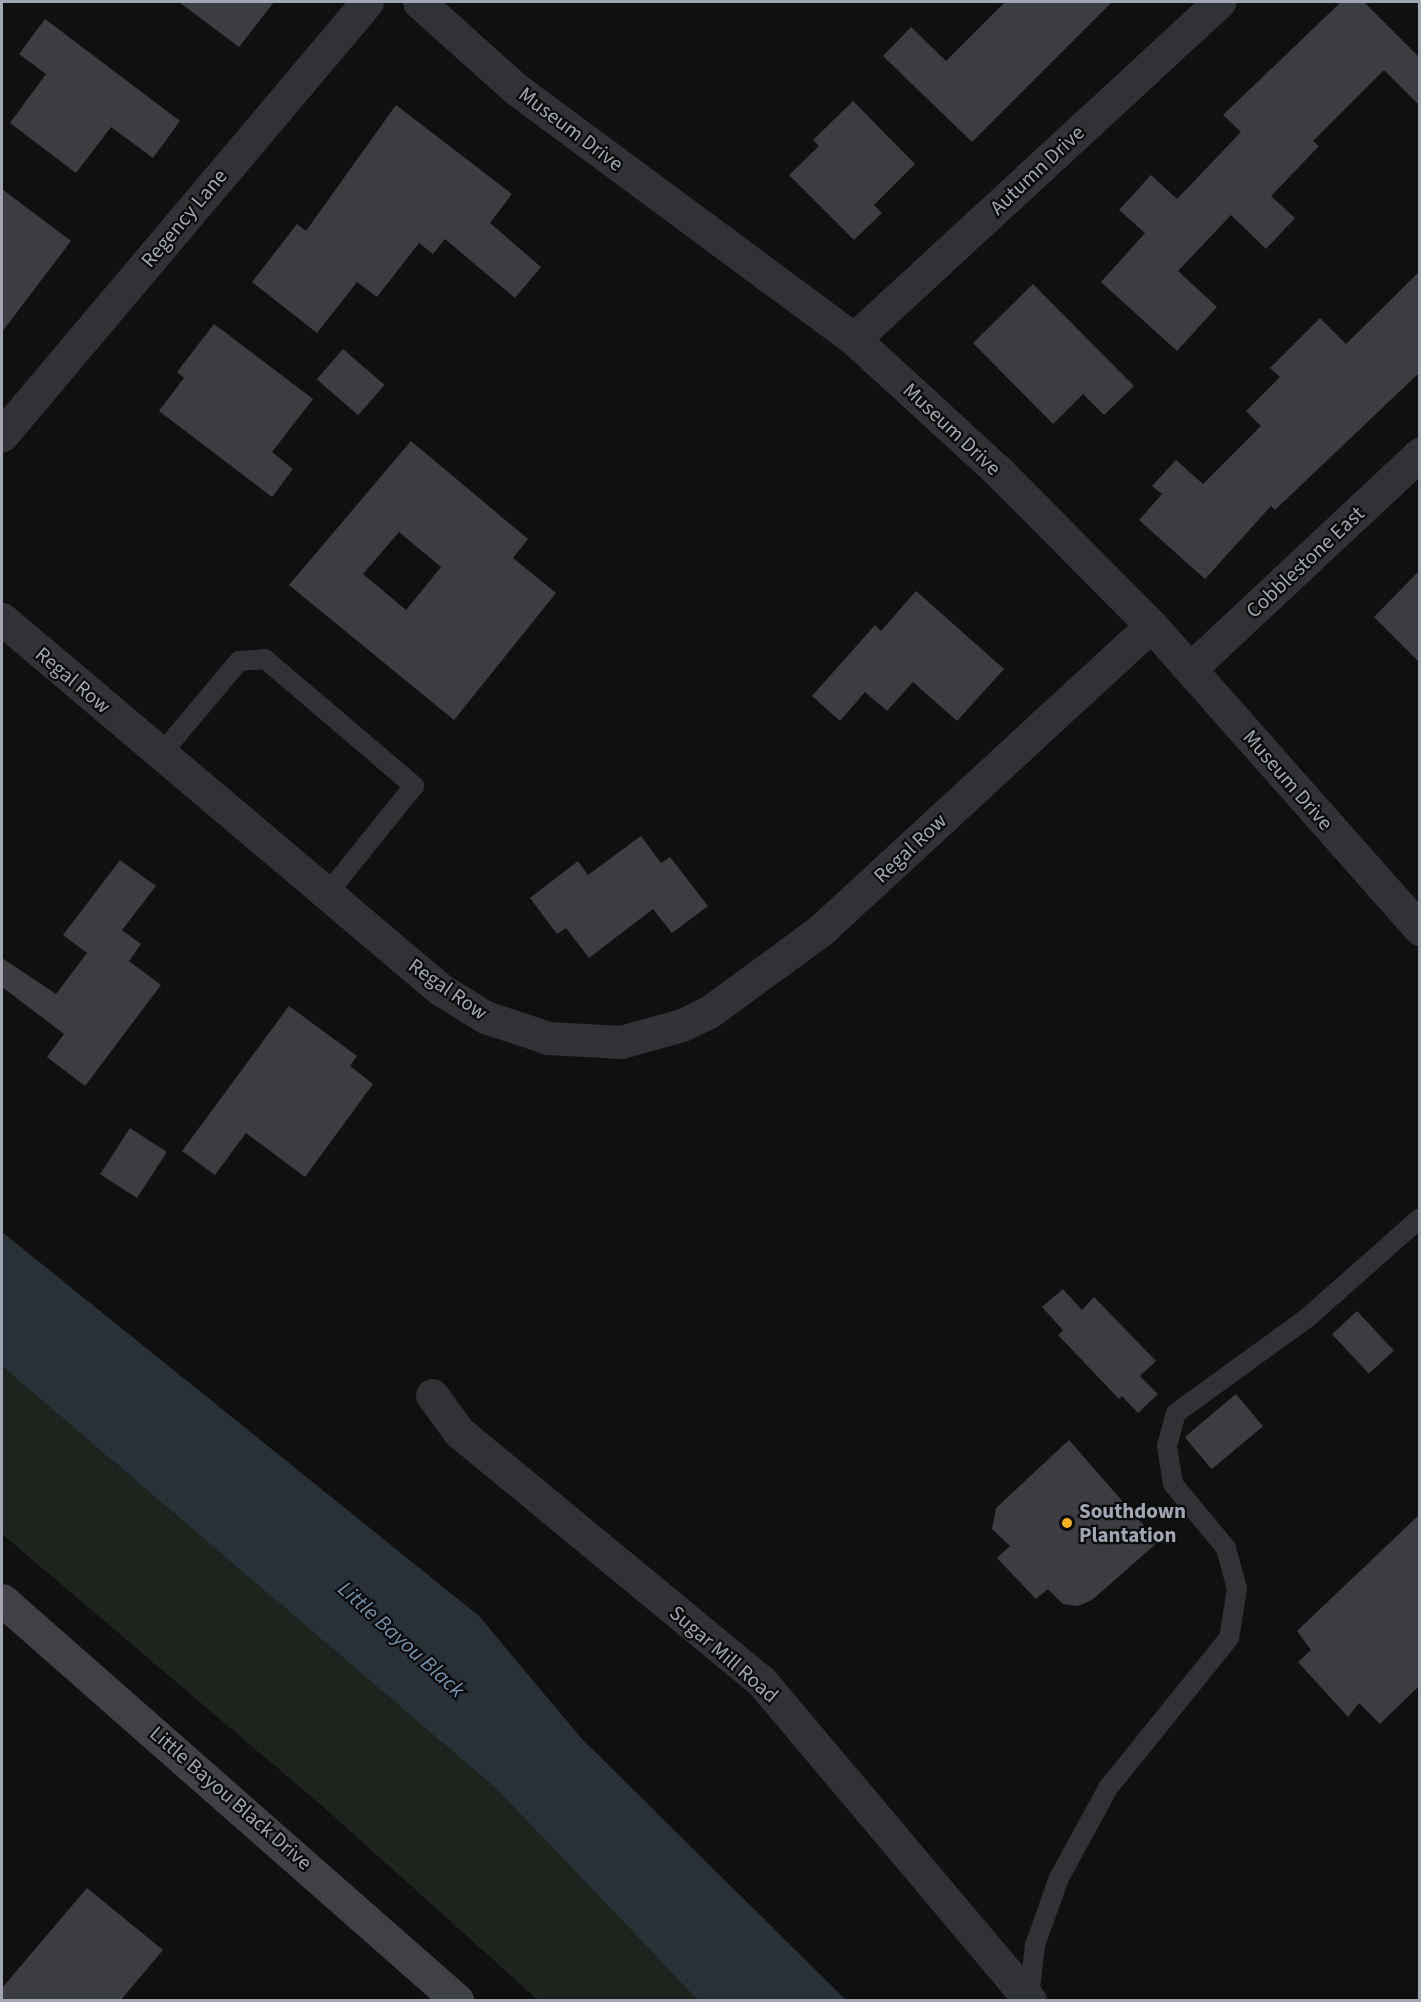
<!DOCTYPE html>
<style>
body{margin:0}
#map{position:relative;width:1421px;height:2002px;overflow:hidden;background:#101011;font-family:"Source Sans 3",sans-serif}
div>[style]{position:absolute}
.green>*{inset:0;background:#1c241d}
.water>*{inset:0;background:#283137}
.building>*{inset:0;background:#3c3d42;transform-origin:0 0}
.lane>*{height:20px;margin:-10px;padding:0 10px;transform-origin:10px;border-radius:10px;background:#313237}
.street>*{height:33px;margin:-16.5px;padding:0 16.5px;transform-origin:16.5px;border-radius:16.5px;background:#313237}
.secondary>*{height:33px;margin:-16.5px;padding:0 16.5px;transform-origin:16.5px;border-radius:16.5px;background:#3f4147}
.dots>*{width:16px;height:16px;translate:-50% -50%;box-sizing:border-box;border:3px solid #0b0b0c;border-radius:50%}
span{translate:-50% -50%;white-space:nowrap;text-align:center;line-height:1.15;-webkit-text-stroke:4.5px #0b0b0c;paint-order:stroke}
.street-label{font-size:21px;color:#a0a6b3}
.poi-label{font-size:21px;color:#a0a6b3;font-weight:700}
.left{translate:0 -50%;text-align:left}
.water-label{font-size:22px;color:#7494b1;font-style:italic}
.frame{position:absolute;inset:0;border:3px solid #a0a6b3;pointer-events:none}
</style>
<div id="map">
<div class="green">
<i style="clip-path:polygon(2px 1343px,420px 1697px,716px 2000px,538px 2000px,320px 1804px,2px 1534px)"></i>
</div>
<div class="water">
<i style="clip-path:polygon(2px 1232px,479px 1616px,582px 1739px,846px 2000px,698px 2000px,497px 1789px,2px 1366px)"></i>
</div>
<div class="building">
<i style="clip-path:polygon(179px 2px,274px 2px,239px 47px)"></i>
<i style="clip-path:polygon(1005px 2px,1112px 2px,972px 142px,883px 56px,911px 27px,946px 61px)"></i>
<i style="clip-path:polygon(1341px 2px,1364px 2px,1419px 57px,1419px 105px,1384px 70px,1313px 141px,1319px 146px,1271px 196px,1295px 218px,1266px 249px,1231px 215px,1178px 271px,1217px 307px,1177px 351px,1101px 282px,1145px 233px,1119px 210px,1151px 175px,1177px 199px,1241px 132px,1223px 115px)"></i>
<i style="clip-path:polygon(45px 19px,180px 121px,153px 158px,111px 127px,76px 173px,10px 123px,46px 74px,19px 54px)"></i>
<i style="clip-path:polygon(853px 101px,915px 164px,874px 205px,882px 213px,854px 240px,789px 175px,819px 146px,813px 140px)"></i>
<i style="clip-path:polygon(396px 105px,512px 194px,490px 223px,541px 267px,515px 298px,445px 239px,433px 254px,419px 243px,377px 297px,357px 282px,317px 333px,252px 282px,297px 224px,306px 231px)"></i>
<i style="clip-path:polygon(2px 189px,71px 241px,2px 332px)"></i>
<i style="clip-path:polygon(1419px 272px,1419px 373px,1275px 510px,1271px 506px,1205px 579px,1139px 520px,1162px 494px,1152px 486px,1176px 460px,1203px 484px,1261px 426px,1246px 411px,1280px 377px,1270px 368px,1320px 318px,1346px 344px)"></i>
<i style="clip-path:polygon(1033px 284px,1134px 386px,1104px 415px,1083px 394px,1053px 424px,973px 343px)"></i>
<i style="clip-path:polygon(214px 324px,313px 399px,272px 452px,293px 469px,272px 497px,159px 411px,184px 378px,177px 372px)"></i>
<i style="left:343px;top:349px;width:55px;height:40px;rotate:41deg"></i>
<i style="clip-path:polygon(evenodd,411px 441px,528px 539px,513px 558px,556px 593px,454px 720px,289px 585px,411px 441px,399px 532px,441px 567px,406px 610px,363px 574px,399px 532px)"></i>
<i style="clip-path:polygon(1419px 571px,1419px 662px,1374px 617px)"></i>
<i style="clip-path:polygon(916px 591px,1004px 669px,957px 721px,913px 682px,887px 711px,865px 692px,840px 721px,812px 696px,875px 625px,881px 631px)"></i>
<i style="clip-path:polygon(641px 836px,661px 863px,670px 857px,708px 906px,672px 933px,653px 909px,589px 958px,566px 928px,557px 934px,530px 898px,578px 861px,588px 875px)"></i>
<i style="clip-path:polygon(120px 860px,156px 886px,122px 930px,141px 944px,129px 961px,161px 985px,85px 1086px,47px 1057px,64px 1034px,2px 987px,2px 958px,56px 994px,87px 953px,63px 935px)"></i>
<i style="clip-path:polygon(289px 1006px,357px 1056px,350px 1066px,373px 1084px,305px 1177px,246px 1133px,215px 1175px,182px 1151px)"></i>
<i style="left:130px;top:1128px;width:44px;height:55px;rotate:33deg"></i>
<i style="clip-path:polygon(1063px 1289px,1082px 1310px,1094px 1297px,1156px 1361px,1140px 1376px,1158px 1394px,1138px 1413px,1122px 1396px,1119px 1399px,1058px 1335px,1063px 1330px,1042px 1307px)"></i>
<i style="left:1357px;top:1311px;width:54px;height:34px;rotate:47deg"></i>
<i style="left:1236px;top:1394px;width:42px;height:67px;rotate:50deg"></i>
<i style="clip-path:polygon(1069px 1440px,1158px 1542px,1092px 1600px,1078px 1606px,1063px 1604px,1048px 1589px,1036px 1599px,997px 1558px,1010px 1546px,992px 1529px,996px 1508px)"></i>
<i style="clip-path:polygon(1419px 1515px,1419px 1686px,1380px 1724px,1359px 1703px,1348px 1717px,1298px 1662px,1311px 1650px,1297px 1631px)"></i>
<i style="clip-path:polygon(87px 1888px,163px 1950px,120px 2001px,2px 2001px,2px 1988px)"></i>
</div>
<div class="lane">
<i style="left:161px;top:754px;width:121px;rotate:-50deg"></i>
<i style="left:239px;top:661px;width:26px;rotate:-4deg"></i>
<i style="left:265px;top:659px;width:196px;rotate:40.4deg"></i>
<i style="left:414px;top:786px;width:139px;rotate:128.9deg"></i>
<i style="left:1029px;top:1999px;width:54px;rotate:-83.7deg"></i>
<i style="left:1035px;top:1945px;width:71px;rotate:-70.3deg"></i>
<i style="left:1059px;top:1878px;width:102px;rotate:-61.4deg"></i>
<i style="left:1108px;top:1788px;width:193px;rotate:-51.1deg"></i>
<i style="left:1229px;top:1638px;width:50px;rotate:-80.7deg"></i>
<i style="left:1237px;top:1589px;width:42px;rotate:-105deg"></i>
<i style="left:1226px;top:1548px;width:83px;rotate:-129.6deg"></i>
<i style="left:1173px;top:1484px;width:38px;rotate:-99deg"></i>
<i style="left:1167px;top:1446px;width:34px;rotate:-75deg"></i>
<i style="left:1176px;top:1413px;width:160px;rotate:-35.9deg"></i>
<i style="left:1306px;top:1319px;width:152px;rotate:-41.5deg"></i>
</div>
<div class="street">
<i style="left:419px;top:2px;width:130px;rotate:41.9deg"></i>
<i style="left:516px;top:89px;width:420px;rotate:36.5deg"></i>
<i style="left:854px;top:339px;width:197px;rotate:42.5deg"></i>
<i style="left:999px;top:472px;width:216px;rotate:45.2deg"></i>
<i style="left:1151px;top:625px;width:406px;rotate:48.5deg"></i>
<i style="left:854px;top:339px;width:497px;rotate:-42.7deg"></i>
<i style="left:2px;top:435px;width:566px;rotate:-49.87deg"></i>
<i style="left:2px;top:619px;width:573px;rotate:40.19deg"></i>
<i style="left:440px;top:989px;width:53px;rotate:31.9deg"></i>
<i style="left:485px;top:1017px;width:66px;rotate:18.4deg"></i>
<i style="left:548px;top:1038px;width:73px;rotate:3.1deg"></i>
<i style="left:621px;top:1042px;width:63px;rotate:-15.6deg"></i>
<i style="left:682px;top:1025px;width:30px;rotate:-26deg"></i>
<i style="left:709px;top:1012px;width:139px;rotate:-36.2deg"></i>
<i style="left:821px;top:930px;width:449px;rotate:-42.7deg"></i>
<i style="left:1190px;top:669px;width:315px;rotate:-43.1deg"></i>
<i style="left:432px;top:1395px;width:46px;rotate:53.9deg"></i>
<i style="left:459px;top:1432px;width:393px;rotate:39.5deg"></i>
<i style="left:762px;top:1682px;width:416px;rotate:49.9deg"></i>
</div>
<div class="secondary">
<i style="left:2px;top:1600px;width:606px;rotate:41.32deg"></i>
</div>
<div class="dots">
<i style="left:1067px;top:1523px;background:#fcb21d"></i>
</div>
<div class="street-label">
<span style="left:571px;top:129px;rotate:37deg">Museum Drive</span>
<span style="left:1037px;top:170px;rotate:-43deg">Autumn Drive</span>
<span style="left:184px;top:218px;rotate:-50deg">Regency Lane</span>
<span style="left:952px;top:429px;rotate:43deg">Museum Drive</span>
<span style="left:1305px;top:562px;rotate:-43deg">Cobblestone East</span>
<span style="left:73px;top:680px;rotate:40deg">Regal Row</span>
<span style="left:1288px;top:780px;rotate:49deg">Museum Drive</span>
<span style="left:910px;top:848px;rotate:-43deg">Regal Row</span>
<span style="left:448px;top:989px;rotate:35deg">Regal Row</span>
<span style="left:724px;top:1654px;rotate:41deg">Sugar Mill Road</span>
<span style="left:231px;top:1798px;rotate:41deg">Little Bayou Black Drive</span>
</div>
<div class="poi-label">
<span class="left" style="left:1079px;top:1523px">Southdown<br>Plantation</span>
</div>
<div class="water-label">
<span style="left:401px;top:1640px;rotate:42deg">Little Bayou Black</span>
</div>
<div class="frame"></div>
</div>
